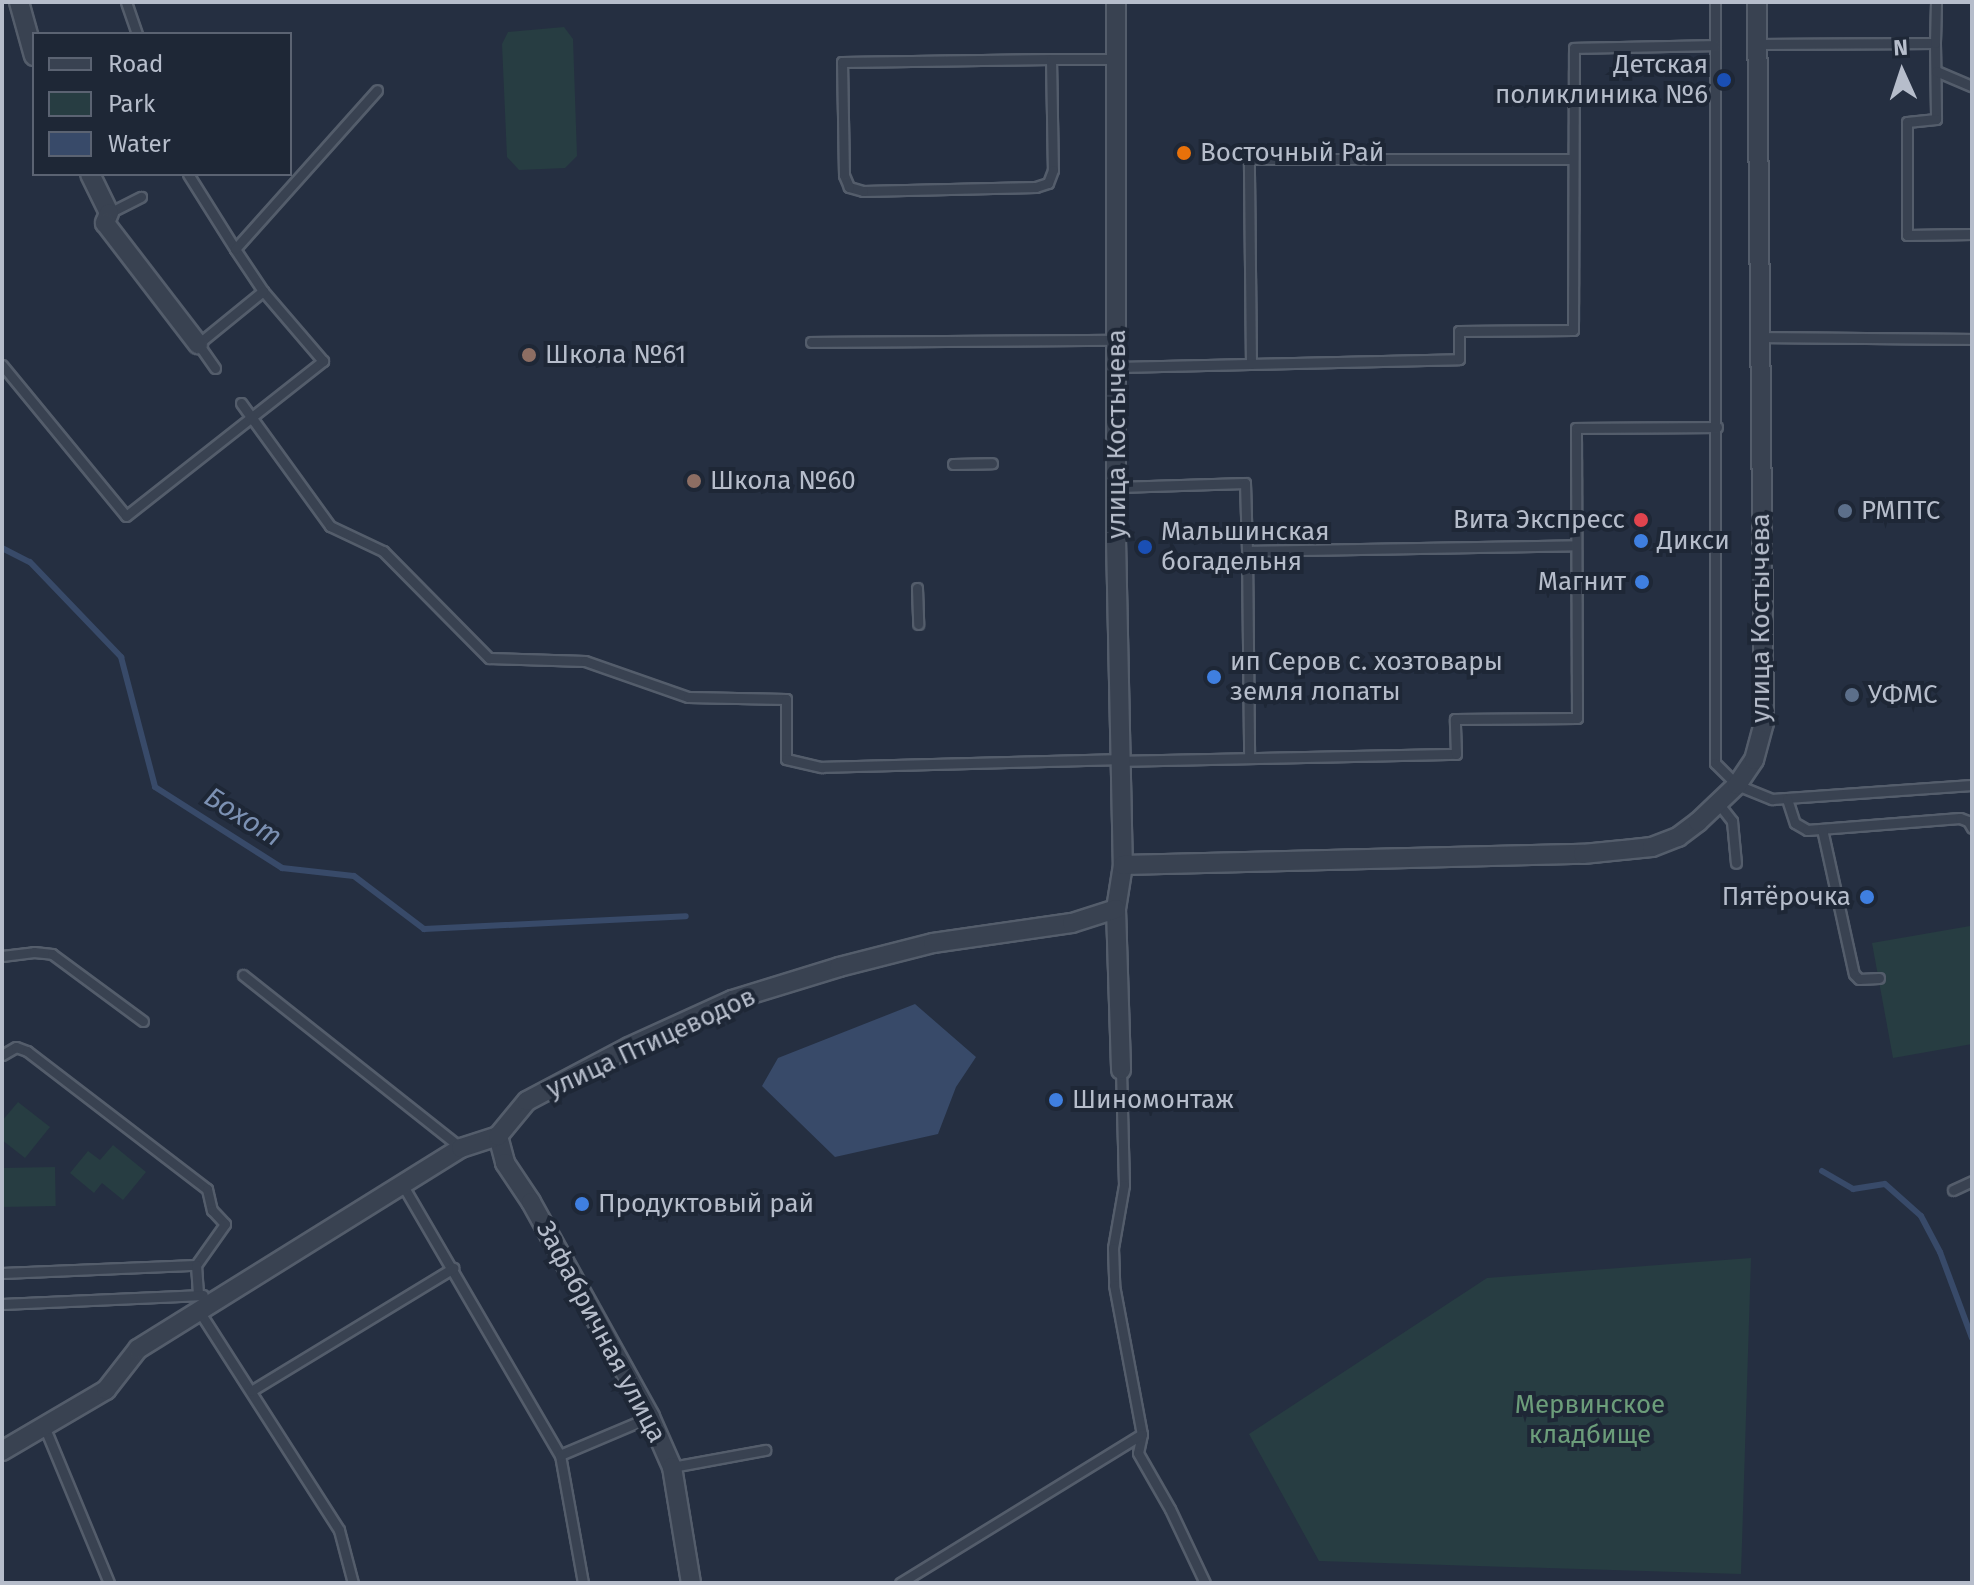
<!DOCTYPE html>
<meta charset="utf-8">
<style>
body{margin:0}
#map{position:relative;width:1974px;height:1585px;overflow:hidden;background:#252f41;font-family:"Fira Sans",sans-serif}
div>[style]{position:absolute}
.green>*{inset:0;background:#273d42;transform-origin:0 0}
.water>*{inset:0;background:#384a69}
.stream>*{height:6px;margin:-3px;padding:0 3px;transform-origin:3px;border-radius:3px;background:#384a69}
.roads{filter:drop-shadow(2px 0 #545d6b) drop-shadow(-2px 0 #545d6b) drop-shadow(0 2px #545d6b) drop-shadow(0 -2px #545d6b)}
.lane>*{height:9px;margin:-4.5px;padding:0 4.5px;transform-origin:4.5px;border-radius:4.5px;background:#394251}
.street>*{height:18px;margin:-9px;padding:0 9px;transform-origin:9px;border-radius:9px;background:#394251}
.dots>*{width:22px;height:22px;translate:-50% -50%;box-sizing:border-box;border:4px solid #1e2736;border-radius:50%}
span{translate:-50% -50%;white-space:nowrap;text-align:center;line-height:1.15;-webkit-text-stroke:8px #1e2736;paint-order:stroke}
.poi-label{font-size:26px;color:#b6bdcb}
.right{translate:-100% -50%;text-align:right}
.left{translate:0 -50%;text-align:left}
.street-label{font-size:26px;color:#b6bdcb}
.park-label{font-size:26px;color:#6c9d7a}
.water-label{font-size:28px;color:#7c91b3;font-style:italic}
.frame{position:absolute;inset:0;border:4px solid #b6bdcb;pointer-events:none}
.legend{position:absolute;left:32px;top:32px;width:260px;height:144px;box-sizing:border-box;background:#1e2736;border:2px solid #5b6372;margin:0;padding:10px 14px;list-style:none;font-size:24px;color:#b6bdcb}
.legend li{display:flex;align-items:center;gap:16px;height:40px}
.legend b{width:40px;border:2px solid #5b6372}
.north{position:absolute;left:1862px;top:32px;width:80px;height:80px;-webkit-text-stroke:6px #1e2736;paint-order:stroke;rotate:357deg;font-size:22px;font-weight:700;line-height:32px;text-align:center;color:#b6bdcb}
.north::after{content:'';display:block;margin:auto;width:28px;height:36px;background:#b6bdcb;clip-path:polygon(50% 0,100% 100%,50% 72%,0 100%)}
</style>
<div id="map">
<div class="green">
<i style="clip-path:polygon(564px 27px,573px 39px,577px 156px,565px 168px,519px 170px,507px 157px,502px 44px,508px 32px)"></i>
<i style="clip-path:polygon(1970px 926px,1972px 1044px,1893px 1058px,1872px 943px)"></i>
<i style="clip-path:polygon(18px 1102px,50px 1127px,25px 1158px,2px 1140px,2px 1121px)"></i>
<i style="clip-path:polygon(113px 1145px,146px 1172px,123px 1200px,102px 1183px,94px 1193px,70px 1173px,88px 1151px,100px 1160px)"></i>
<i style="left:55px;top:1167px;width:39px;height:53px;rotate:89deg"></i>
<i style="clip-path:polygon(1751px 1258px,1741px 1574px,1319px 1561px,1249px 1434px,1487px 1278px)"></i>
</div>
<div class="water">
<i style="clip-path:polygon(915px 1004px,976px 1057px,956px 1087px,938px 1134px,835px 1157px,762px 1086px,778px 1058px)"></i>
</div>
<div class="stream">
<i style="left:2px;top:548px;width:31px;rotate:27deg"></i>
<i style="left:30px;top:562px;width:132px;rotate:46.2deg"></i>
<i style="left:121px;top:657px;width:134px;rotate:75.3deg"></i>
<i style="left:155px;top:787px;width:151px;rotate:32.5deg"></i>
<i style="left:282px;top:868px;width:72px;rotate:6.3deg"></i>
<i style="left:354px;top:876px;width:88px;rotate:37.1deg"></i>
<i style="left:424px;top:929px;width:262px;rotate:-2.8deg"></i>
<i style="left:1822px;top:1171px;width:36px;rotate:30deg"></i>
<i style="left:1853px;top:1189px;width:32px;rotate:-9deg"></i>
<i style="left:1885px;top:1184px;width:48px;rotate:41.6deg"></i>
<i style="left:1921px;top:1216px;width:41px;rotate:62.2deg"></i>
<i style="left:1940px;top:1252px;width:92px;rotate:69.6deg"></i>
</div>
<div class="roads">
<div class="lane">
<i style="left:126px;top:2px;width:34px;rotate:71deg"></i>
<i style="left:1715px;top:2px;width:761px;rotate:90deg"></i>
<i style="left:1715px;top:763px;width:31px;rotate:45deg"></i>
<i style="left:1737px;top:785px;width:38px;rotate:22deg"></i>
<i style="left:1772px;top:799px;width:200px;rotate:-4deg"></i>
<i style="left:1935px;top:43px;width:76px;rotate:89.2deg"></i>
<i style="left:1936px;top:119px;width:29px;rotate:174deg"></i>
<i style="left:1907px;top:122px;width:113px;rotate:90deg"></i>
<i style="left:1907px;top:235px;width:65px;rotate:-0.9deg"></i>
<i style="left:1757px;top:44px;width:178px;rotate:-0.3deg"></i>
<i style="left:1935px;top:43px;width:41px;rotate:-88.6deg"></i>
<i style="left:1051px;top:59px;width:111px;rotate:89deg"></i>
<i style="left:1053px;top:170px;width:14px;rotate:111deg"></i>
<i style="left:1048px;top:183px;width:13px;rotate:162deg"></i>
<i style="left:1036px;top:187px;width:173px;rotate:178.7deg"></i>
<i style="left:863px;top:191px;width:15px;rotate:-164deg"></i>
<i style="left:849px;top:187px;width:13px;rotate:-113deg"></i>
<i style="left:844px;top:175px;width:113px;rotate:-91deg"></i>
<i style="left:842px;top:62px;width:209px;rotate:-0.8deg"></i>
<i style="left:1051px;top:59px;width:65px"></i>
<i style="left:1936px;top:71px;width:39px;rotate:23deg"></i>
<i style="left:188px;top:174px;width:89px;rotate:57.9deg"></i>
<i style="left:109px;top:213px;width:36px;rotate:-27deg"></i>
<i style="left:1759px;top:337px;width:213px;rotate:0.5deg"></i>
<i style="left:811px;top:342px;width:305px;rotate:-0.4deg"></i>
<i style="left:1251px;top:364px;width:205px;rotate:-90.6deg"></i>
<i style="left:1249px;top:159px;width:323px"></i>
<i style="left:2px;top:365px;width:195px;rotate:50.6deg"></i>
<i style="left:126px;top:516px;width:251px;rotate:-38.2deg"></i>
<i style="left:323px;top:361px;width:92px;rotate:-130.6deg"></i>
<i style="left:263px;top:291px;width:50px;rotate:-123.7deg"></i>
<i style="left:235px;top:249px;width:213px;rotate:-48.2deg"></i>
<i style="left:1118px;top:367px;width:341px;rotate:-1.3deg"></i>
<i style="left:1459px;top:359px;width:28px;rotate:-90deg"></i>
<i style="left:1459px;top:331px;width:114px;rotate:-0.5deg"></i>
<i style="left:1573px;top:330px;width:282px;rotate:-89.8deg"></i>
<i style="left:1574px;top:48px;width:141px;rotate:-1.2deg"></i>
<i style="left:215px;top:368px;width:29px;rotate:-125deg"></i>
<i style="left:198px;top:344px;width:84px;rotate:-39.2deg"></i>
<i style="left:241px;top:403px;width:152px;rotate:54.1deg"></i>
<i style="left:330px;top:526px;width:59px;rotate:25.3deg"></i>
<i style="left:383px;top:551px;width:151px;rotate:45.3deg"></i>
<i style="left:489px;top:658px;width:96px;rotate:1.8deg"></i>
<i style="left:585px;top:661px;width:109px;rotate:19.3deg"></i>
<i style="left:688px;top:697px;width:98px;rotate:1.2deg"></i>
<i style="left:786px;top:699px;width:60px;rotate:90deg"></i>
<i style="left:786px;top:759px;width:37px;rotate:13deg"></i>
<i style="left:822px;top:767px;width:297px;rotate:-1.5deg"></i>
<i style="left:953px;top:464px;width:39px;rotate:-1deg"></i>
<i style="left:1117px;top:487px;width:128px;rotate:-1.8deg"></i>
<i style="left:1245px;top:483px;width:68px;rotate:88.3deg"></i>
<i style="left:1247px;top:551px;width:329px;rotate:-1deg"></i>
<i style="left:1247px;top:551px;width:205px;rotate:89.4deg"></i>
<i style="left:917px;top:588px;width:36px;rotate:88deg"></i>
<i style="left:1119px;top:761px;width:337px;rotate:-1.2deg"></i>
<i style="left:1456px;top:754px;width:35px;rotate:-92deg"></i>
<i style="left:1455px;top:719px;width:122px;rotate:-0.5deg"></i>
<i style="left:1577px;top:718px;width:290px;rotate:-90.2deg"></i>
<i style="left:1576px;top:428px;width:141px;rotate:-0.4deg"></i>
<i style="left:1787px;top:799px;width:25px;rotate:72deg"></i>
<i style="left:1795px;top:823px;width:14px;rotate:30deg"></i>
<i style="left:1807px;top:830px;width:153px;rotate:-4.5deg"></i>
<i style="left:1960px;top:818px;width:9px;rotate:21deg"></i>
<i style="left:1968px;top:821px;width:8px;rotate:60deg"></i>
<i style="left:1718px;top:803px;width:23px;rotate:52deg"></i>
<i style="left:1732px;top:821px;width:42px;rotate:84.6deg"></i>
<i style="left:1822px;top:829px;width:148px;rotate:77.6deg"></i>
<i style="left:1854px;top:974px;width:7px;rotate:45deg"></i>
<i style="left:1859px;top:979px;width:20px;rotate:-3deg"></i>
<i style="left:2px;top:956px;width:32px;rotate:-7deg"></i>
<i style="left:34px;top:952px;width:18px;rotate:6deg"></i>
<i style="left:52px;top:954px;width:113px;rotate:36.4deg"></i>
<i style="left:243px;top:975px;width:278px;rotate:38.4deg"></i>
<i style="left:2px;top:1055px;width:16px;rotate:-30deg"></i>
<i style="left:16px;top:1047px;width:12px;rotate:20deg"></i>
<i style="left:27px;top:1051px;width:227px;rotate:37.5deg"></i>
<i style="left:207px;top:1189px;width:22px;rotate:77deg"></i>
<i style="left:212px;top:1210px;width:19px;rotate:47deg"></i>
<i style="left:225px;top:1224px;width:50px;rotate:125.3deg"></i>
<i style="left:1121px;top:1070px;width:115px;rotate:88.5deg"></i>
<i style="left:1124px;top:1185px;width:64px;rotate:99.9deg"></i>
<i style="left:1113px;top:1248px;width:37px;rotate:88deg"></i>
<i style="left:1114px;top:1285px;width:152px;rotate:79.4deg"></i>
<i style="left:1142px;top:1434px;width:19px;rotate:102deg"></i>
<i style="left:1138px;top:1453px;width:64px;rotate:60.3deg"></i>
<i style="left:1170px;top:1509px;width:82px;rotate:64.7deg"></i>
<i style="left:402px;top:1184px;width:314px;rotate:59.8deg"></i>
<i style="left:560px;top:1455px;width:130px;rotate:79.8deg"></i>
<i style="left:1953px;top:1190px;width:21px;rotate:-25deg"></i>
<i style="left:2px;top:1273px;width:194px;rotate:-2.4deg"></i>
<i style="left:196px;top:1265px;width:29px;rotate:86deg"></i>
<i style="left:2px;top:1304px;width:201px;rotate:-2.6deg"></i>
<i style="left:199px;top:1311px;width:260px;rotate:57.4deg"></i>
<i style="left:339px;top:1530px;width:55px;rotate:75.2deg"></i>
<i style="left:251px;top:1391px;width:237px;rotate:-31.3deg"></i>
<i style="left:44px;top:1426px;width:170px;rotate:67.5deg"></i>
<i style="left:560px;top:1455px;width:98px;rotate:-22.9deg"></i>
<i style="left:672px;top:1467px;width:95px;rotate:-10.4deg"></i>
<i style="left:900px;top:1583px;width:284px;rotate:-31.6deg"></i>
</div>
<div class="street">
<i style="left:19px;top:2px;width:56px;rotate:74.5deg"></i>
<i style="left:1116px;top:2px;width:537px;rotate:90deg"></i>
<i style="left:1116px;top:539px;width:326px;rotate:88.8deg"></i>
<i style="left:1123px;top:865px;width:45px;rotate:99deg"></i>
<i style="left:1116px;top:909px;width:161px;rotate:88.2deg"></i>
<i style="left:90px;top:174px;width:43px;rotate:64deg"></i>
<i style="left:109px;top:213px;width:11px;rotate:112deg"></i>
<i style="left:105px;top:223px;width:153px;rotate:52.5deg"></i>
<i style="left:1123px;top:865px;width:460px;rotate:-1.4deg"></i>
<i style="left:1583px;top:854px;width:69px;rotate:-5.8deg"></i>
<i style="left:1652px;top:847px;width:28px;rotate:-21deg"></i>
<i style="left:1678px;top:837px;width:25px;rotate:-37deg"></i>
<i style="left:1698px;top:822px;width:54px;rotate:-43.5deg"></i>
<i style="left:1737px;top:785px;width:30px;rotate:-56deg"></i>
<i style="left:1754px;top:760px;width:38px;rotate:-75deg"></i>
<i style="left:1764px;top:723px;width:721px;rotate:-90.56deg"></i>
<i style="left:498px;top:1136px;width:28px;rotate:75deg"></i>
<i style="left:505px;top:1163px;width:47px;rotate:56.3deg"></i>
<i style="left:531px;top:1202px;width:246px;rotate:61deg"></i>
<i style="left:650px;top:1417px;width:55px;rotate:66.3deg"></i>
<i style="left:672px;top:1467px;width:118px;rotate:80.7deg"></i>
<i style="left:2px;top:1451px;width:121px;rotate:-30.4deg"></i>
<i style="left:106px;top:1390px;width:52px;rotate:-52deg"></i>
<i style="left:138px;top:1349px;width:380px;rotate:-31.9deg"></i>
<i style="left:461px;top:1148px;width:39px;rotate:-18deg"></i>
<i style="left:498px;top:1136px;width:45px;rotate:-50.4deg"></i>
<i style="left:527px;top:1101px;width:115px;rotate:-27.9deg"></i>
<i style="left:629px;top:1047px;width:113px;rotate:-24.5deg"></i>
<i style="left:732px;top:1000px;width:112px;rotate:-17.1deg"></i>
<i style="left:839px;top:967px;width:97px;rotate:-14.3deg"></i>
<i style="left:933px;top:943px;width:140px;rotate:-8.2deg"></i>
<i style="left:1072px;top:923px;width:46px;rotate:-17.7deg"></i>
</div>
</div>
<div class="dots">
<i style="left:1724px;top:80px;background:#1a4fb4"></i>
<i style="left:1184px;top:153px;background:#e8710a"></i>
<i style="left:529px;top:355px;background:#8d6e63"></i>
<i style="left:694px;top:481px;background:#8d6e63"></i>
<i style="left:1845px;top:511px;background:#5c6f8a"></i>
<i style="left:1641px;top:520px;background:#e0444e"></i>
<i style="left:1641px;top:541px;background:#3f7fe0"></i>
<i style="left:1145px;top:547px;background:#1a4fb4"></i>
<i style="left:1642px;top:582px;background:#3f7fe0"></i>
<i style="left:1214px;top:677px;background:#3f7fe0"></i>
<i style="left:1852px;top:695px;background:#5c6f8a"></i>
<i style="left:1867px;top:897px;background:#3f7fe0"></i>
<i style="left:1056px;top:1100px;background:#3f7fe0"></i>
<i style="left:582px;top:1204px;background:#3f7fe0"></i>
</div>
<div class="poi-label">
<span class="right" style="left:1708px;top:80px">Детская<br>поликлиника №6</span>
<span class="left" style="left:1200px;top:153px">Восточный Рай</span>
<span class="left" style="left:545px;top:355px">Школа №61</span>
<span class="left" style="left:710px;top:481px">Школа №60</span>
<span class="left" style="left:1861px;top:511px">РМПТС</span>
<span class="right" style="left:1625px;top:520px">Вита Экспресс</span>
<span class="left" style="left:1161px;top:547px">Мальшинская<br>богадельня</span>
<span class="left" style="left:1657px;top:541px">Дикси</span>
<span class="right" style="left:1626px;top:582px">Магнит</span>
<span class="left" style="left:1230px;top:677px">ип Серов с. хозтовары<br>земля лопаты</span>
<span class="left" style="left:1868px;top:695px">УФМС</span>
<span class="right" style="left:1851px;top:897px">Пятёрочка</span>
<span class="left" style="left:1072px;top:1100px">Шиномонтаж</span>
<span class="left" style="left:598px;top:1204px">Продуктовый рай</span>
</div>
<div class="street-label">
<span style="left:1117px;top:434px;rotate:-90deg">улица Костычева</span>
<span style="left:1761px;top:618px;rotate:-90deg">улица Костычева</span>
<span style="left:651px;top:1043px;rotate:-25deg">улица Птицеводов</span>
<span style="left:601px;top:1332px;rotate:62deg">Зафабричная улица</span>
</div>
<div class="park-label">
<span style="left:1590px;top:1420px">Мервинское<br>кладбище</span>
</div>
<div class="water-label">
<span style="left:243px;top:817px;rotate:32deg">Бохот</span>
</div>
<div class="frame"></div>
<ul class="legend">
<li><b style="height:10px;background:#394251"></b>Road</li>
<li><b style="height:22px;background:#273d42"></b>Park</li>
<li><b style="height:22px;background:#384a69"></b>Water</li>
</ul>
<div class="north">N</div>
</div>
